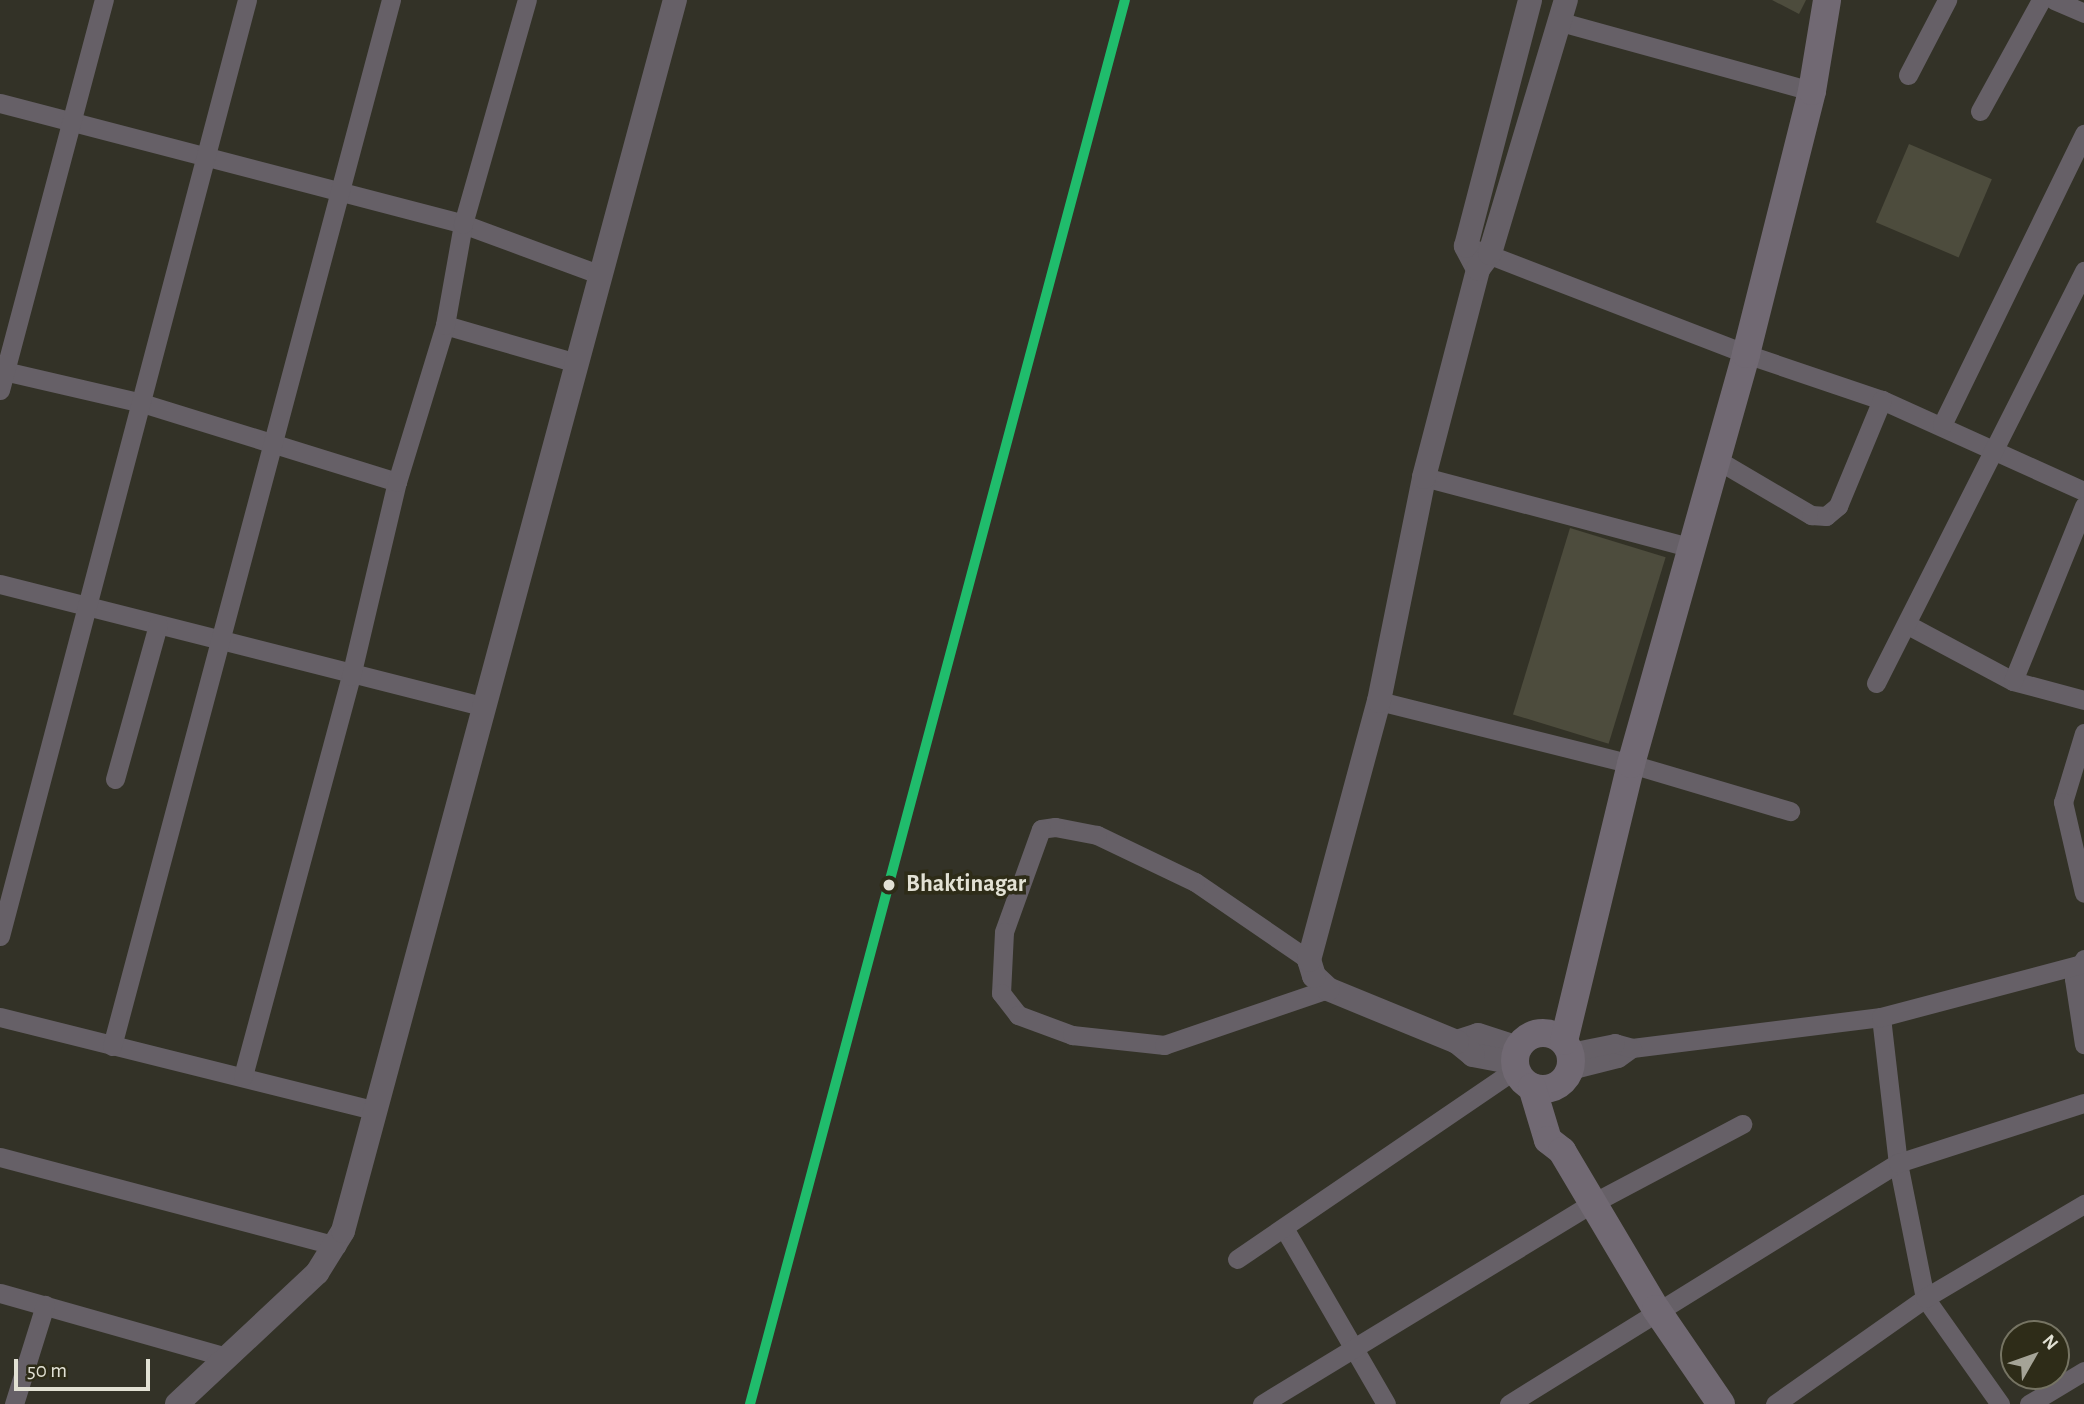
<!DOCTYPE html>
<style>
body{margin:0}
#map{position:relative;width:2084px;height:1404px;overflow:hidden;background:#333227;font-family:"Alegreya Sans",sans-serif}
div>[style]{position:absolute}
.building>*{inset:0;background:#4d4c3d;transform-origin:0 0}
.minor>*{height:19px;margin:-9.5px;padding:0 9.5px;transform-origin:9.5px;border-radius:9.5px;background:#666067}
.tertiary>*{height:24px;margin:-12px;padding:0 12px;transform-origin:12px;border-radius:12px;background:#666067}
.secondary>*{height:28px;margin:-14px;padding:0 14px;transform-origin:14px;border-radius:14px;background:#716973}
.secondary>.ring{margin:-14px;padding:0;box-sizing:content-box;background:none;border:28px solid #716973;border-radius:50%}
.rail-1>*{height:10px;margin:-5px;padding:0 5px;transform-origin:5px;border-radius:5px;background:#20bc6c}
.dots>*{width:19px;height:19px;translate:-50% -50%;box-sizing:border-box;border:4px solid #2e2c18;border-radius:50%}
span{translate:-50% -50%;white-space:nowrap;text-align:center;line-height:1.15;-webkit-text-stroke:7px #2e2c18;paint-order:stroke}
.stop-label{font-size:24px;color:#e2e1d4;font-weight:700}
.left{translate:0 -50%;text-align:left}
.north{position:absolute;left:2000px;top:1320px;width:70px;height:70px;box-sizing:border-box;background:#2e2c18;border:2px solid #767463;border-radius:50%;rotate:50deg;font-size:19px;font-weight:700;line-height:28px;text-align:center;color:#e2e1d4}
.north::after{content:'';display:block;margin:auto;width:24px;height:32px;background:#a5a497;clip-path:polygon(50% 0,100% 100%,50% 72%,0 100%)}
.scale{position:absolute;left:14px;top:1359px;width:136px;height:32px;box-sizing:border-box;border:4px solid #e2e1d4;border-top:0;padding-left:9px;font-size:21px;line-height:24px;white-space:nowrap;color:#e2e1d4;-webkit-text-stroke:5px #2e2c18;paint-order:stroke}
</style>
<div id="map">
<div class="building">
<i style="clip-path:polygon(1772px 0,1806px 0,1799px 14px)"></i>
<i style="left:1909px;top:144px;width:90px;height:85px;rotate:23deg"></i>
<i style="left:1570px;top:528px;width:100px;height:195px;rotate:17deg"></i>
</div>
<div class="minor">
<i style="left:2054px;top:0;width:33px;rotate:23deg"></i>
<i style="left:1561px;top:22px;width:260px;rotate:15.4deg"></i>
<i style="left:1908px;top:75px;width:85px;rotate:-62.5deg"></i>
<i style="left:0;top:103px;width:479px;rotate:14.6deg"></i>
<i style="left:463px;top:224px;width:144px;rotate:20.3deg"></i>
<i style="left:1980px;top:111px;width:127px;rotate:-61.2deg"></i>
<i style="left:1477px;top:250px;width:288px;rotate:21.1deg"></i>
<i style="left:1746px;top:354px;width:144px;rotate:18.7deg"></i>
<i style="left:1882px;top:400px;width:222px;rotate:24.3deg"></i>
<i style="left:445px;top:325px;width:133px;rotate:16.1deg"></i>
<i style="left:0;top:370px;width:146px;rotate:13.1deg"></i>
<i style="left:142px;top:403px;width:267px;rotate:17.2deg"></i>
<i style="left:0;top:390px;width:404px;rotate:-75.1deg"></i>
<i style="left:1942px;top:425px;width:324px;rotate:-64deg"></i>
<i style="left:1714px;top:458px;width:113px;rotate:30.4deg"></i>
<i style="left:1811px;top:515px;width:15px;rotate:4deg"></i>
<i style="left:1826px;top:516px;width:16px;rotate:-40deg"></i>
<i style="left:1838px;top:506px;width:115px;rotate:-67.5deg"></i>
<i style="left:1424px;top:477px;width:274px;rotate:14.8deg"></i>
<i style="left:0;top:584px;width:497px;rotate:14.2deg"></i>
<i style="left:1908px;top:625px;width:119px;rotate:28.1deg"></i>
<i style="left:2013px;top:681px;width:73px;rotate:15deg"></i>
<i style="left:2013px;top:681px;width:189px;rotate:-67.9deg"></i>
<i style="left:1876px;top:683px;width:462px;rotate:-63.2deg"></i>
<i style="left:1379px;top:701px;width:260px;rotate:14deg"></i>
<i style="left:1631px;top:764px;width:166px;rotate:16.5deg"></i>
<i style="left:2084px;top:733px;width:72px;rotate:106.9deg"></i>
<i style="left:2063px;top:802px;width:93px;rotate:77deg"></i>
<i style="left:115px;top:779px;width:160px;rotate:-74.4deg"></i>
<i style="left:0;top:936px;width:968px;rotate:-75.22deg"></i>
<i style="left:2084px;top:959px;width:22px;rotate:117deg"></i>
<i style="left:2074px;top:979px;width:66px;rotate:81.3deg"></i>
<i style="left:1309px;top:960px;width:138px;rotate:-145.6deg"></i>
<i style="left:1195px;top:882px;width:109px;rotate:-154.4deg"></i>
<i style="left:1097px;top:835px;width:43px;rotate:-169.2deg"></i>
<i style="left:1055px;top:827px;width:14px;rotate:172deg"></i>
<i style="left:1041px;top:829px;width:109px;rotate:109.8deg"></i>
<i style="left:1004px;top:932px;width:61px;rotate:92.8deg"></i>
<i style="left:1001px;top:993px;width:28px;rotate:52deg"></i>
<i style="left:1018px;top:1015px;width:58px;rotate:20.3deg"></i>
<i style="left:1072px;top:1035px;width:93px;rotate:6.2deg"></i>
<i style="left:1164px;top:1045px;width:173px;rotate:-18.9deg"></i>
<i style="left:0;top:1017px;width:388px;rotate:14deg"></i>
<i style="left:1881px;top:1017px;width:147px;rotate:83.4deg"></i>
<i style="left:1898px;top:1163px;width:138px;rotate:78.7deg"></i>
<i style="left:1925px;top:1298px;width:130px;rotate:54.7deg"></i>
<i style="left:112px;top:1046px;width:1083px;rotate:-75.07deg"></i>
<i style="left:1632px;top:1048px;width:251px;rotate:-7.1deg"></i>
<i style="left:1881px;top:1017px;width:204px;rotate:-14.8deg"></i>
<i style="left:1570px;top:1070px;width:49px;rotate:-14deg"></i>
<i style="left:1618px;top:1058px;width:17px;rotate:-36deg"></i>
<i style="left:1632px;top:1048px;width:18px;rotate:-164deg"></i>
<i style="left:1615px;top:1043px;width:46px;rotate:168.7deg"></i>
<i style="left:243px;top:1076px;width:414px;rotate:-74.9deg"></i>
<i style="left:351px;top:676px;width:199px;rotate:-76.7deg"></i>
<i style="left:397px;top:482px;width:164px;rotate:-73deg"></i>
<i style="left:445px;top:325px;width:103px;rotate:-79.9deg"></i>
<i style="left:463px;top:224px;width:233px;rotate:-74.1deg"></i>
<i style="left:0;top:1157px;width:348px;rotate:14.8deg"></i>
<i style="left:1284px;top:1228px;width:203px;rotate:59.9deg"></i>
<i style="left:1237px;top:1259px;width:338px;rotate:-34.3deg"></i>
<i style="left:0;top:1293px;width:235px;rotate:15.8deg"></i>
<i style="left:14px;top:1404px;width:104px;rotate:-72.6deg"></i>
<i style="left:1262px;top:1404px;width:387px;rotate:-31.3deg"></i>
<i style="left:1593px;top:1203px;width:169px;rotate:-27.9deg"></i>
<i style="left:1509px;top:1404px;width:458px;rotate:-31.8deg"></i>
<i style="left:1898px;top:1163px;width:195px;rotate:-17.9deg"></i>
<i style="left:1775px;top:1404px;width:184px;rotate:-35.2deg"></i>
<i style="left:1925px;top:1298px;width:185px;rotate:-30.6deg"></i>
<i style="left:2029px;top:1404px;width:64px;rotate:-31deg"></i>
</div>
<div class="tertiary">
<i style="left:1478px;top:269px;width:26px;rotate:-118deg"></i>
<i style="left:1466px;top:246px;width:254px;rotate:-75.4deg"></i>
<i style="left:1457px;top:1042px;width:22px;rotate:-18deg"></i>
<i style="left:1478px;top:1035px;width:42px;rotate:18deg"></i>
<i style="left:1515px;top:1063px;width:43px;rotate:-169.2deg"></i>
<i style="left:1473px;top:1055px;width:21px;rotate:-141deg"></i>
<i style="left:1457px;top:1042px;width:139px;rotate:-157.7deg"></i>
<i style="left:1328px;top:989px;width:19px;rotate:-137deg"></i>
<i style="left:1314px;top:976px;width:17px;rotate:-107deg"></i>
<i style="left:1309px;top:960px;width:268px;rotate:-74.9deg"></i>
<i style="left:1379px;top:701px;width:228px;rotate:-78.6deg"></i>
<i style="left:1424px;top:477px;width:215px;rotate:-75.4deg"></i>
<i style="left:1478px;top:269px;width:20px;rotate:-53deg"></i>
<i style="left:1490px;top:253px;width:264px;rotate:-73.3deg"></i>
<i style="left:177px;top:1404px;width:192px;rotate:-43.1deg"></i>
<i style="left:317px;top:1273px;width:49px;rotate:-58.2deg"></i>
<i style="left:343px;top:1231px;width:1275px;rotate:-74.91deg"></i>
</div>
<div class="secondary">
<i class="ring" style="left:1515px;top:1033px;width:28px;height:28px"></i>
<i style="left:1564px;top:1041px;width:285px;rotate:-76.4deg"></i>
<i style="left:1631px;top:764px;width:426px;rotate:-74.3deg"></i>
<i style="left:1746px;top:354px;width:271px;rotate:-75.9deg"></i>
<i style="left:1812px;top:91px;width:92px;rotate:-80.6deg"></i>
<i style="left:1532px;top:1087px;width:55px;rotate:73.2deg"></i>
<i style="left:1548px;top:1140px;width:18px;rotate:38deg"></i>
<i style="left:1562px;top:1151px;width:184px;rotate:59.3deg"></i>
<i style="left:1656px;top:1309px;width:115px;rotate:55.6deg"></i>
</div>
<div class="rail-1">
<i style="left:750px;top:1404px;width:1453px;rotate:-75.05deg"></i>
</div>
<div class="dots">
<i style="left:889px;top:885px;background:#e2e1d4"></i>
</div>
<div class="stop-label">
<span class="left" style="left:906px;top:885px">Bhaktinagar</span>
</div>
<div class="north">N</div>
<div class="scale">50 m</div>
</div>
